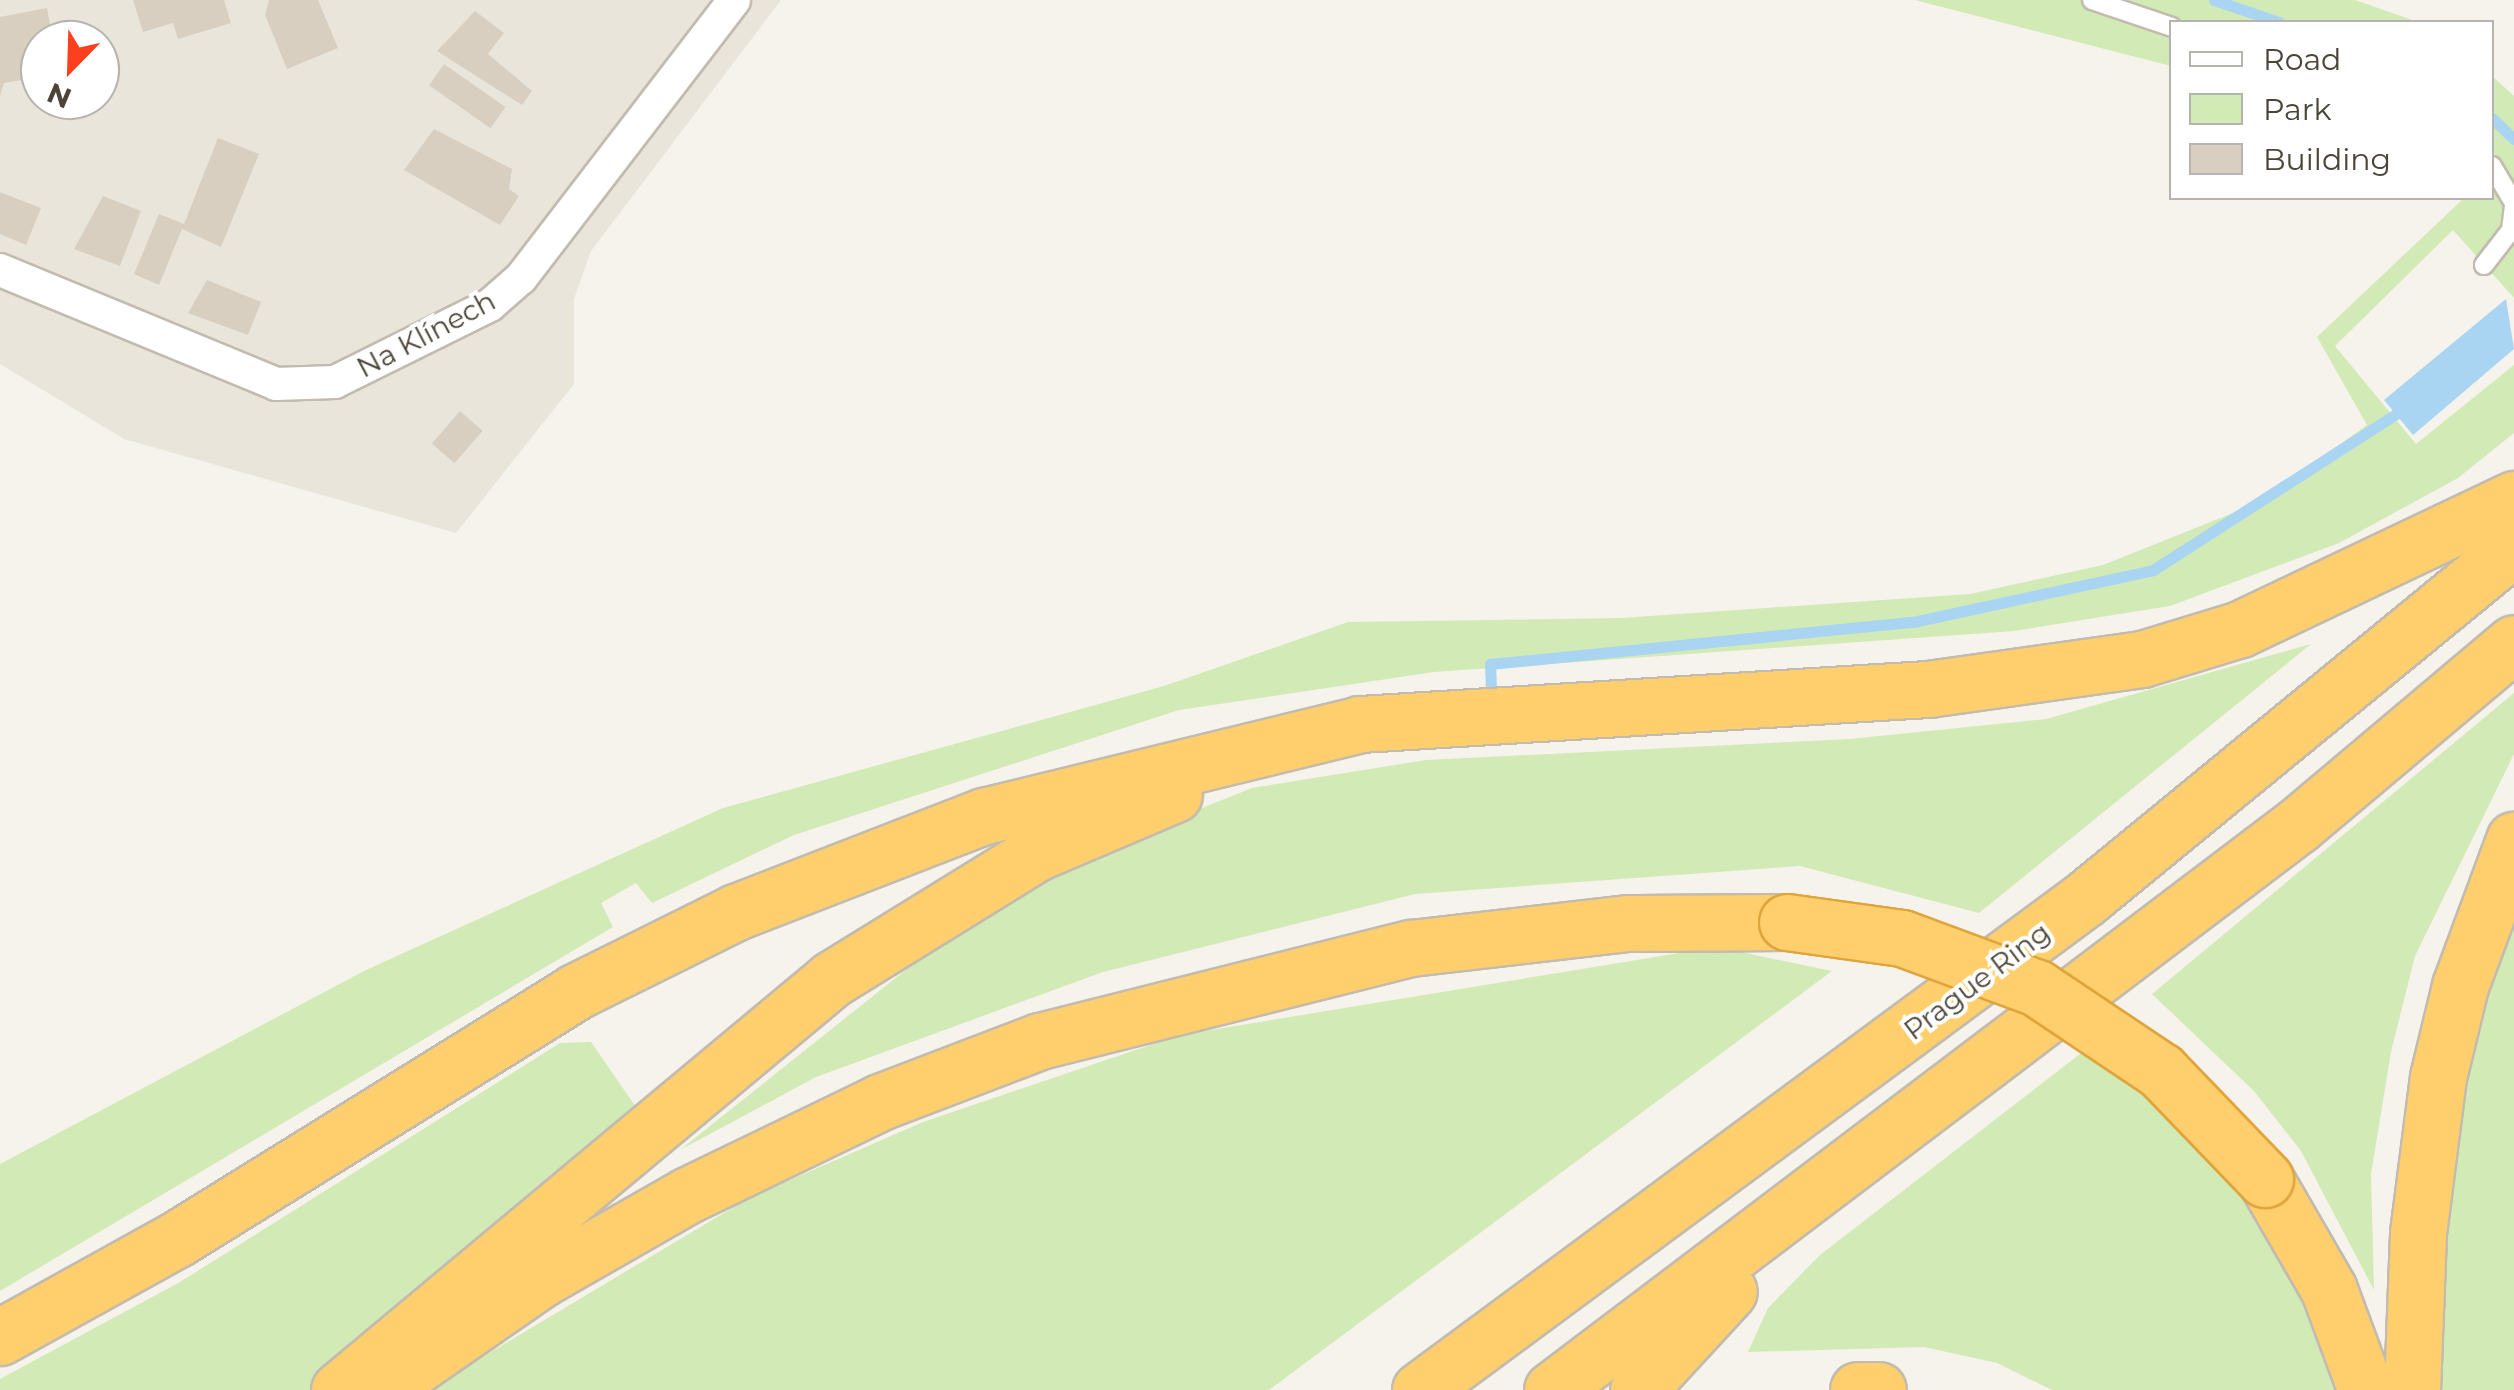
<!DOCTYPE html>
<meta charset="utf-8">
<style>
body{margin:0}
#map{position:relative;width:2514px;height:1390px;overflow:hidden;background:#f6f3ec;font-family:Montserrat,sans-serif}
div>[style]{position:absolute}
.residential>*{inset:0;background:#eae5da}
.green>*{inset:0;background:#d2eab5}
.water>*{inset:0;background:#a9d4f2}
.stream>*{height:11px;margin:-5.5px;padding:0 5.5px;transform-origin:5.5px;border-radius:5.5px;background:#a9d4f2}
.building>*{inset:0;background:#d8cfc1;transform-origin:0 0}
.roads{filter:drop-shadow(2px 0 #c2bbae) drop-shadow(-2px 0 #c2bbae) drop-shadow(0 2px #c2bbae) drop-shadow(0 -2px #c2bbae)}
.lane>*{height:18px;margin:-9px;padding:0 9px;transform-origin:9px;border-radius:9px;background:#fff}
.street>*{height:32px;margin:-16px;padding:0 16px;transform-origin:16px;border-radius:16px;background:#fff}
.highway>*{height:55px;margin:-27.5px;padding:0 27.5px;transform-origin:27.5px;border-radius:27.5px;background:#ffcf6e}
.bridges{filter:drop-shadow(2px 0 #e0a43c) drop-shadow(-2px 0 #e0a43c) drop-shadow(0 2px #e0a43c) drop-shadow(0 -2px #e0a43c)}
.highway-bridge>*{height:55px;margin:-27.5px;padding:0 27.5px;transform-origin:27.5px;border-radius:27.5px;background:#ffcf6e}
span{translate:-50% -50%;white-space:nowrap;text-align:center;line-height:1.15;-webkit-text-stroke:8px #fff;paint-order:stroke}
.street-label{font-size:28px;color:#4b4439}
.legend{position:absolute;left:2169px;top:20px;width:325px;height:180px;box-sizing:border-box;background:#fff;border:2px solid #b7b4b0;margin:0;padding:12px 18px;list-style:none;font-size:30px;color:#4b4439}
.legend li{display:flex;align-items:center;gap:20px;height:50px}
.legend b{width:50px;border:2px solid #b7b4b0}
.north{position:absolute;left:20px;top:20px;width:100px;height:100px;box-sizing:border-box;background:#fff;border:2px solid #b7b4b0;border-radius:50%;rotate:203deg;font-size:28px;font-weight:700;line-height:40px;text-align:center;color:#4b4439}
.north::after{content:'';display:block;margin:auto;width:35px;height:45px;background:#fc3f1d;clip-path:polygon(50% 0,100% 100%,50% 72%,0 100%)}
</style>
<div id="map">
<div class="residential">
<i style="clip-path:polygon(evenodd,0 0,781px 0,591px 251px,574px 299px,574px 384px,456px 533px,124px 439px,0 364px,0 0,40px 40px,100px 40px,100px 100px,40px 100px,40px 40px)"></i>
</div>
<div class="green">
<i style="clip-path:polygon(1915px 0,2355px 0,2418px 22px,2172px 22px,2171px 66px)"></i>
<i style="clip-path:polygon(2492px 76px,2514px 96px,2514px 298px,2453px 230px,2335px 346px,2416px 444px,2514px 365px,2514px 433px,2458px 478px,2339px 543px,2170px 606px,2014px 631px,1434px 672px,1179px 710px,794px 835px,652px 903px,636px 883px,601px 903px,613px 927px,0 1291px,0 1164px,366px 970px,723px 808px,1164px 686px,1348px 622px,1621px 618px,1970px 594px,2103px 565px,2258px 503px,2367px 425px,2317px 337px,2464px 198px,2492px 198px)"></i>
<i style="clip-path:polygon(2311px 644px,1979px 913px,1800px 866px,1415px 894px,1103px 972px,816px 1077px,680px 1150px,962px 925px,1055px 867px,1252px 788px,1426px 760px,1850px 739px,2046px 719px)"></i>
<i style="clip-path:polygon(2514px 693px,2514px 754px,2415px 956px,2391px 1052px,2371px 1174px,2374px 1290px,2301px 1151px,2254px 1091px,2152px 994px)"></i>
<i style="clip-path:polygon(2514px 914px,2514px 1390px,2434px 1390px,2433px 1292px,2459px 1071px)"></i>
<i style="clip-path:polygon(1716px 947px,1832px 971px,1269px 1390px,427px 1390px,749px 1198px,923px 1122px,1180px 1035px)"></i>
<i style="clip-path:polygon(591px 1042px,636px 1107px,313px 1390px,0 1390px,0 1379px,180px 1282px,560px 1043px)"></i>
<i style="clip-path:polygon(2089px 1047px,2250px 1190px,2351px 1390px,2052px 1390px,1997px 1363px,1924px 1347px,1748px 1352px,1768px 1308px,1820px 1255px)"></i>
</div>
<div class="water">
<i style="clip-path:polygon(2506px 299px,2514px 349px,2413px 435px,2384px 400px)"></i>
</div>
<div class="stream">
<i style="left:2214px;top:0;width:69px;rotate:18.7deg"></i>
<i style="left:2492px;top:118px;width:30px;rotate:44deg"></i>
<i style="left:1491px;top:691px;width:27px;rotate:-92deg"></i>
<i style="left:1490px;top:664px;width:425px;rotate:-5.7deg"></i>
<i style="left:1913px;top:622px;width:246px;rotate:-12.2deg"></i>
<i style="left:2153px;top:570px;width:300px;rotate:-32.7deg"></i>
</div>
<div class="building">
<i style="clip-path:polygon(133px 0,224px 0,231px 23px,178px 39px,173px 23px,143px 32px)"></i>
<i style="clip-path:polygon(269px 0,318px 0,338px 48px,287px 69px,265px 15px)"></i>
<i style="clip-path:polygon(47px 8px,53px 40px,40px 40px,40px 77px,4px 83px,0 96px,0 17px)"></i>
<i style="clip-path:polygon(475px 11px,504px 33px,488px 54px,532px 91px,522px 105px,437px 51px)"></i>
<i style="left:444px;top:64px;width:75px;height:26px;rotate:35deg"></i>
<i style="clip-path:polygon(434px 129px,512px 169px,509px 189px,519px 196px,500px 225px,404px 170px)"></i>
<i style="clip-path:polygon(218px 138px,259px 154px,221px 247px,182px 229px,159px 285px,134px 274px,159px 214px,184px 224px)"></i>
<i style="clip-path:polygon(0 192px,41px 208px,26px 245px,0 234px)"></i>
<i style="clip-path:polygon(103px 196px,141px 211px,120px 266px,74px 249px)"></i>
<i style="clip-path:polygon(207px 280px,261px 302px,248px 335px,188px 313px)"></i>
<i style="left:460px;top:411px;width:30px;height:43px;rotate:41deg"></i>
</div>
<div class="roads">
<div class="lane">
<i style="left:2092px;top:0;width:84px;rotate:18.6deg"></i>
<i style="left:2492px;top:166px;width:43px;rotate:59.3deg"></i>
<i style="left:2484px;top:265px;width:44px;rotate:-52.4deg"></i>
<i style="left:2511px;top:230px;width:25px;rotate:-83deg"></i>
</div>
<div class="street">
<i style="left:0;top:270px;width:299px;rotate:22.4deg"></i>
<i style="left:276px;top:384px;width:59px;rotate:-1.9deg"></i>
<i style="left:335px;top:382px;width:173px;rotate:-26.4deg"></i>
<i style="left:490px;top:305px;width:41px;rotate:-41.1deg"></i>
<i style="left:521px;top:278px;width:350px;rotate:-52.5deg"></i>
</div>
<div class="highway">
<i style="left:2265px;top:1179px;width:128px;rotate:60deg"></i>
<i style="left:2329px;top:1290px;width:107px;rotate:69.7deg"></i>
<i style="left:0;top:1337px;width:202px;rotate:-29deg"></i>
<i style="left:177px;top:1239px;width:468px;rotate:-31.8deg"></i>
<i style="left:575px;top:992px;width:180px;rotate:-26.4deg"></i>
<i style="left:736px;top:912px;width:266px;rotate:-21.2deg"></i>
<i style="left:984px;top:816px;width:387px;rotate:-13.7deg"></i>
<i style="left:1360px;top:724px;width:569px;rotate:-3.53deg"></i>
<i style="left:1928px;top:689px;width:216px;rotate:-8deg"></i>
<i style="left:2142px;top:659px;width:102px;rotate:-17deg"></i>
<i style="left:2240px;top:629px;width:303px;rotate:-25.4deg"></i>
<i style="left:339px;top:1390px;width:642px;rotate:-39.82deg"></i>
<i style="left:832px;top:979px;width:240px;rotate:-31.7deg"></i>
<i style="left:1036px;top:853px;width:150px;rotate:-23.1deg"></i>
<i style="left:381px;top:1390px;width:197px;rotate:-34.7deg"></i>
<i style="left:543px;top:1278px;width:167px;rotate:-29.8deg"></i>
<i style="left:688px;top:1195px;width:213px;rotate:-25.8deg"></i>
<i style="left:880px;top:1102px;width:171px;rotate:-20.9deg"></i>
<i style="left:1040px;top:1041px;width:382px;rotate:-14.1deg"></i>
<i style="left:1411px;top:948px;width:218px;rotate:-6.6deg"></i>
<i style="left:1628px;top:923px;width:159px;rotate:-0.4deg"></i>
<i style="left:1420px;top:1390px;width:828px;rotate:-36.45deg"></i>
<i style="left:2086px;top:898px;width:554px;rotate:-39.35deg"></i>
<i style="left:1552px;top:1390px;width:936px;rotate:-37.14deg"></i>
<i style="left:2298px;top:825px;width:282px;rotate:-40.1deg"></i>
<i style="left:1638px;top:1390px;width:134px;rotate:-47.4deg"></i>
<i style="left:1858px;top:1390px;width:20px"></i>
<i style="left:2412px;top:1390px;width:157px;rotate:-87.8deg"></i>
<i style="left:2418px;top:1233px;width:157px;rotate:-82.7deg"></i>
<i style="left:2438px;top:1077px;width:94px;rotate:-76.4deg"></i>
<i style="left:2460px;top:986px;width:156px;rotate:-69.7deg"></i>
</div>
</div>
<div class="bridges">
<div class="highway-bridge">
<i style="left:1787px;top:922px;width:116px;rotate:7.9deg"></i>
<i style="left:1902px;top:938px;width:144px;rotate:20.3deg"></i>
<i style="left:2037px;top:988px;width:149px;rotate:33.8deg"></i>
<i style="left:2161px;top:1071px;width:150px;rotate:46.1deg"></i>
</div>
</div>
<div class="street-label">
<span style="left:426px;top:334px;rotate:-28deg">Na Klínech</span>
<span style="left:1977px;top:981px;rotate:-37deg">Prague Ring</span>
</div>
<ul class="legend">
<li><b style="height:12px;background:#fff"></b>Road</li>
<li><b style="height:28px;background:#d2eab5"></b>Park</li>
<li><b style="height:28px;background:#d8cfc1"></b>Building</li>
</ul>
<div class="north">N</div>
</div>
